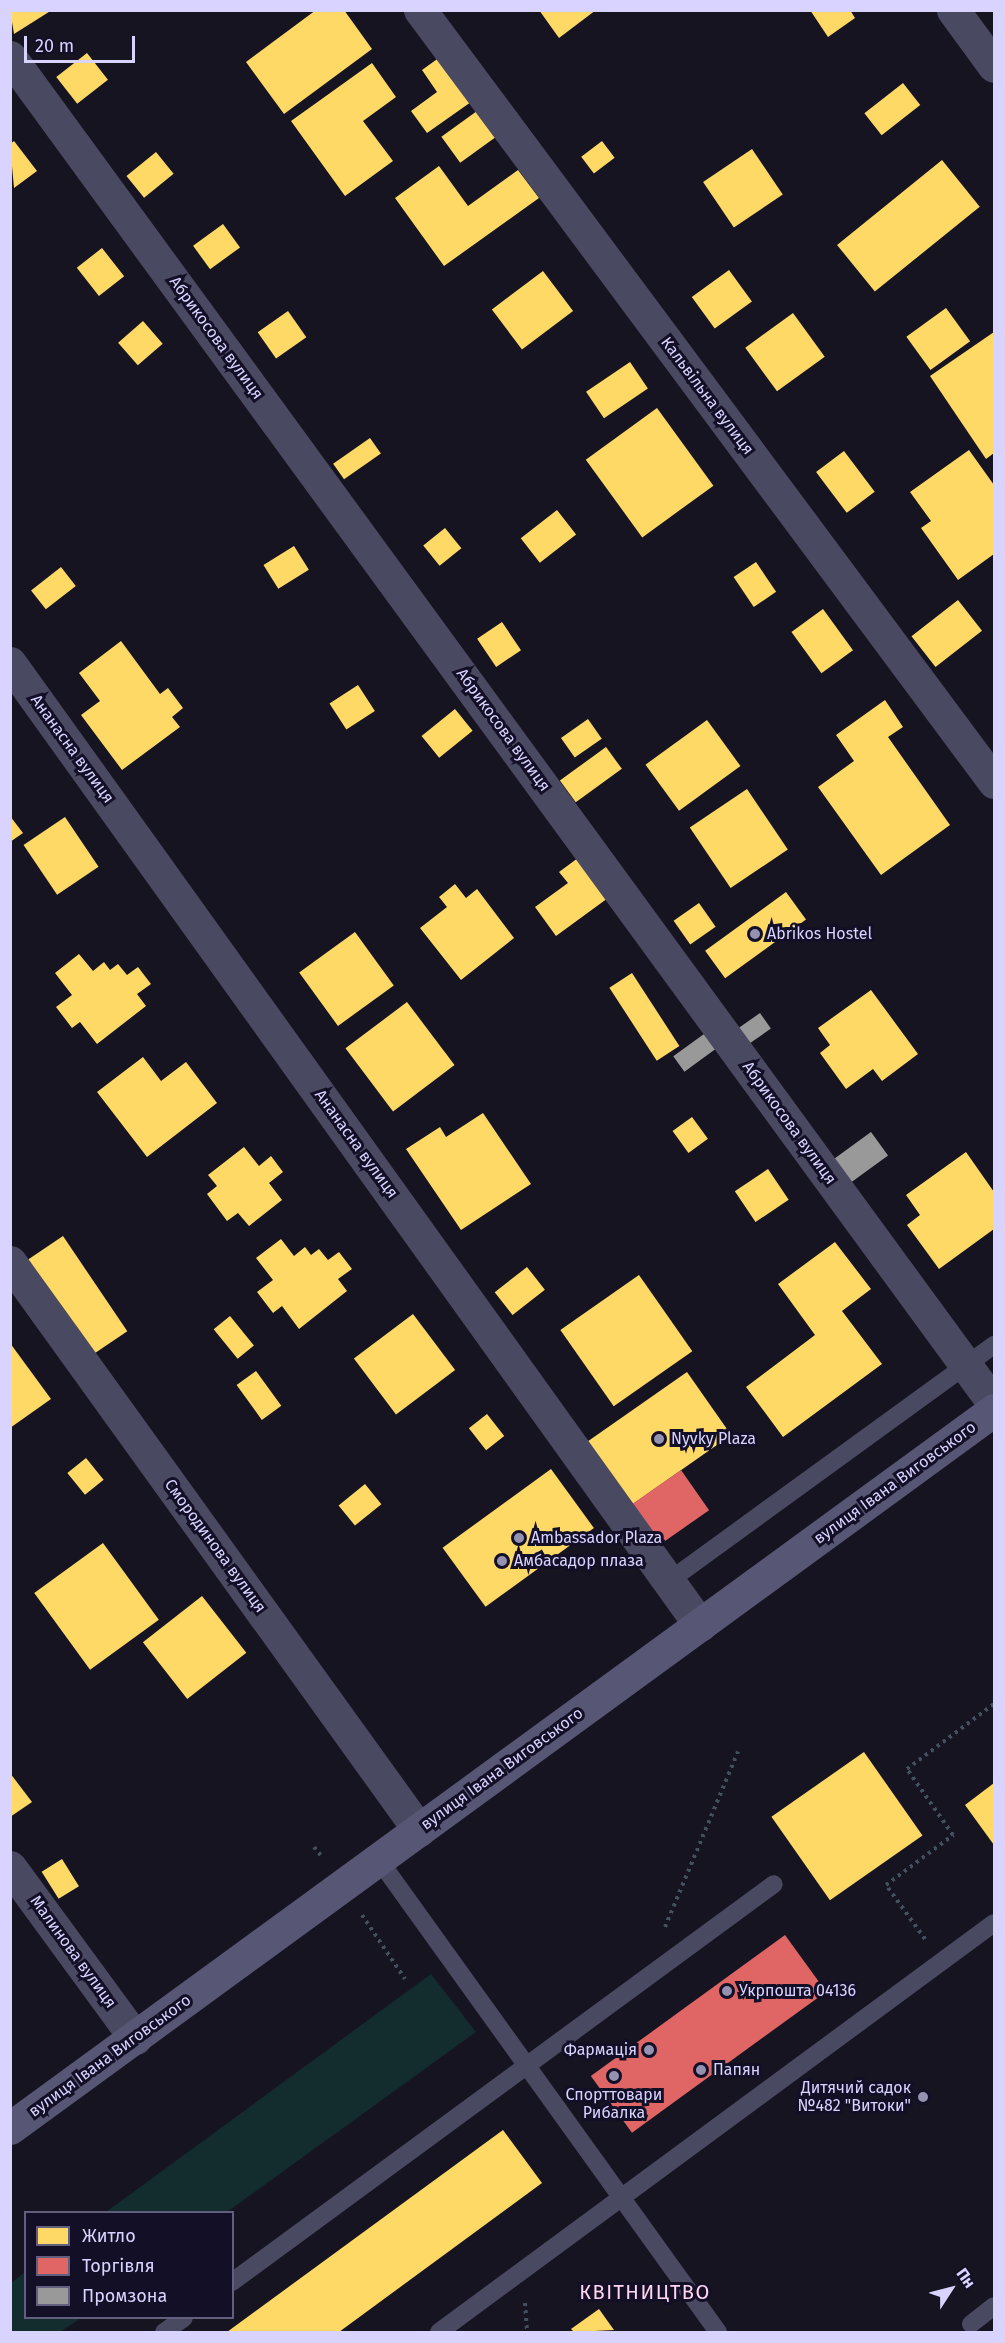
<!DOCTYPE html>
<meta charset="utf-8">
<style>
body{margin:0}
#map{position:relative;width:1005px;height:2343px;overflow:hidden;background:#161421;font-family:"Fira Sans",sans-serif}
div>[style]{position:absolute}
.green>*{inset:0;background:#132c2d}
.homes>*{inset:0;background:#ffd966;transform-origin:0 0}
.shops>*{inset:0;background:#e06666;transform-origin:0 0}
.industry>*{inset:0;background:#999;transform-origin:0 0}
.path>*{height:4px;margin-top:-2px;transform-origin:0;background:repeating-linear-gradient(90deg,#44505f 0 3px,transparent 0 7.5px)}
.service>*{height:18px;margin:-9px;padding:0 9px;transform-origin:9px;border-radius:9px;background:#4a4962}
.minor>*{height:33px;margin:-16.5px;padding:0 16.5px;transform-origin:16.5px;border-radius:16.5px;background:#4a4962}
.secondary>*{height:33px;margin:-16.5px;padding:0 16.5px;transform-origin:16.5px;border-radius:16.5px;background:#575674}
.dots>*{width:16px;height:16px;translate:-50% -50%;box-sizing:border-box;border:3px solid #130f26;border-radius:50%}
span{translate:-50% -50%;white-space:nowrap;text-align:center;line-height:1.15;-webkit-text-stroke:6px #130f26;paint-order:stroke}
.street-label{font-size:16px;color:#d9d4ff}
.poi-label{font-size:16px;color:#d9d4ff}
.left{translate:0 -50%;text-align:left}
.right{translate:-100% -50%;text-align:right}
.quarter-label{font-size:20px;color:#ffd6f0;letter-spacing:1.5px}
.frame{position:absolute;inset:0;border:12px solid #d9d4ff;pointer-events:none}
.legend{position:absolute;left:24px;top:2211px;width:210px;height:108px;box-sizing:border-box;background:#130f26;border:2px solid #625e7d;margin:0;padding:8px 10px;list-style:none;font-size:18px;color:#d9d4ff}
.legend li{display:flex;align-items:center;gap:12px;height:30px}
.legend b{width:30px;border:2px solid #625e7d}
.north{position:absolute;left:921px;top:2259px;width:60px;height:60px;-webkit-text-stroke:4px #130f26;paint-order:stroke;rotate:54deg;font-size:16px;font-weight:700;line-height:24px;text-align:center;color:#d9d4ff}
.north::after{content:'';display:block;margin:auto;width:21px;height:27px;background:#d9d4ff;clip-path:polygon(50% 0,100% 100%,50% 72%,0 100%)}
.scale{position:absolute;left:24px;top:36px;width:111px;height:27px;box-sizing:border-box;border:3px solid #d9d4ff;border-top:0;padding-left:8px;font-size:18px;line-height:21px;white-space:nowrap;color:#d9d4ff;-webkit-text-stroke:4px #130f26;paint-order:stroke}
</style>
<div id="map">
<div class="green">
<i style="clip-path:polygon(431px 1974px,476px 2032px,227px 2212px,106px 2212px)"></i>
<i style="clip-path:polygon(25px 2272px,26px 2318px,81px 2318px,60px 2332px,11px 2332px,11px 2283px)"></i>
</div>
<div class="homes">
<i style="clip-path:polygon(10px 10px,52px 10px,14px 34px)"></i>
<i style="clip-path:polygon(316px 10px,344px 10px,372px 49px,284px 114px,246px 62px)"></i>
<i style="clip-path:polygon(539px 10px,596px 10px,559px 38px)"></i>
<i style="clip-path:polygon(810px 10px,850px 10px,855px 18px,828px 37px)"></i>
<i style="left:87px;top:53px;width:34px;height:39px;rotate:52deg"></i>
<i style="clip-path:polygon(440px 57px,471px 102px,427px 133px,411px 111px,437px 92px,422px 70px)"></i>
<i style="clip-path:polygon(372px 63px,396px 97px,363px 121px,393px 161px,345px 196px,291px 121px)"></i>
<i style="left:903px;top:83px;width:28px;height:49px;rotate:52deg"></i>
<i style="left:477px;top:111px;width:32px;height:44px;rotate:54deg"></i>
<i style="clip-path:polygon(14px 141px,37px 171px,14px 188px,10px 144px)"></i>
<i style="left:602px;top:141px;width:21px;height:26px;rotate:53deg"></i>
<i style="left:752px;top:149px;width:55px;height:59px;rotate:56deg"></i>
<i style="left:156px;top:152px;width:28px;height:38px;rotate:51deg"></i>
<i style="left:942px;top:160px;width:60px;height:135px;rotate:51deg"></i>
<i style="clip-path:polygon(439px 166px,468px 206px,518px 170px,539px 198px,444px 266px,395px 198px)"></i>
<i style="left:223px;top:224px;width:29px;height:37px;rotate:54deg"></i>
<i style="left:102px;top:248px;width:36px;height:32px;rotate:52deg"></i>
<i style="left:729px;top:270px;width:39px;height:46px;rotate:54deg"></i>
<i style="left:543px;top:271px;width:50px;height:64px;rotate:53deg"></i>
<i style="left:946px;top:308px;width:41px;height:49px;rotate:54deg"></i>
<i style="left:288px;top:311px;width:32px;height:37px;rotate:55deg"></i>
<i style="left:793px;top:313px;width:54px;height:59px;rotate:54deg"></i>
<i style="left:143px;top:321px;width:30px;height:33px;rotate:49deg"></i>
<i style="clip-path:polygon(994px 332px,994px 453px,986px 459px,930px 376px)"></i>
<i style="left:630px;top:362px;width:32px;height:53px;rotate:56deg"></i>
<i style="left:657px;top:408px;width:96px;height:88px;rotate:54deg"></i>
<i style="left:370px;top:438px;width:19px;height:45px;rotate:55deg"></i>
<i style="clip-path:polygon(969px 450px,994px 485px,994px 554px,958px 580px,921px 528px,931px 521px,910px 492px)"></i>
<i style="left:844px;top:451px;width:51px;height:35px;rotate:53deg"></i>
<i style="left:557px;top:510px;width:31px;height:46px;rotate:52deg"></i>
<i style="left:445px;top:528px;width:26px;height:28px;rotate:51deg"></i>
<i style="left:294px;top:546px;width:28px;height:36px;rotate:58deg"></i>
<i style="left:756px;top:562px;width:36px;height:27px;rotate:56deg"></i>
<i style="left:61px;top:567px;width:24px;height:38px;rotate:52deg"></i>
<i style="left:958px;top:600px;width:39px;height:59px;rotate:52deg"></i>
<i style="left:823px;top:609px;width:51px;height:39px;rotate:54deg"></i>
<i style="left:502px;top:622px;width:34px;height:30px;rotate:56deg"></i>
<i style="clip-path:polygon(121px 641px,160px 694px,168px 688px,183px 708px,172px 717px,180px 727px,122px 770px,81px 715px,100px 701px,79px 673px)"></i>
<i style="left:358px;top:685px;width:31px;height:34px;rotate:57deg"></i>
<i style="clip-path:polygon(885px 700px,903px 727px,888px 737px,950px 825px,881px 875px,818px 787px,854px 761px,836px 735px)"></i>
<i style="left:455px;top:709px;width:28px;height:43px;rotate:51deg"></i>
<i style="left:588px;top:719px;width:24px;height:33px;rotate:55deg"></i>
<i style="left:707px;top:720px;width:57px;height:76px;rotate:54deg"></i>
<i style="left:606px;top:747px;width:27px;height:57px;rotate:54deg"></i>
<i style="left:747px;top:789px;width:73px;height:69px;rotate:56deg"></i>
<i style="clip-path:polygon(10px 816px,23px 833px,10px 842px)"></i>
<i style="left:65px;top:817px;width:60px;height:50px;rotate:56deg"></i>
<i style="clip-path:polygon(578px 858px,608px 898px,556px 936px,535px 907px,568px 883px,559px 872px)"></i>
<i style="clip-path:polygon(455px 884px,466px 898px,477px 889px,514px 938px,461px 980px,420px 928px,447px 907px,439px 897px)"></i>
<i style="left:786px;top:892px;width:34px;height:100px;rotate:54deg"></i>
<i style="left:699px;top:903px;width:29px;height:31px;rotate:55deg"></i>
<i style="left:355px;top:932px;width:66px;height:69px;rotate:54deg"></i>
<i style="clip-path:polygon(79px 954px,93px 971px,104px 962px,110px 970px,118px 964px,127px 975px,138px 967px,151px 984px,137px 994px,146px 1006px,97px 1044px,80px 1022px,72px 1028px,56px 1007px,72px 995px,55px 973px)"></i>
<i style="left:632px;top:973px;width:87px;height:27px;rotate:57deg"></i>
<i style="clip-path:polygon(871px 990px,918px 1054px,882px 1081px,873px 1069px,846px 1089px,820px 1053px,830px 1045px,818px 1028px)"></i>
<i style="left:407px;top:1002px;width:79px;height:77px;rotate:53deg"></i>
<i style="clip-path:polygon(143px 1057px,161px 1081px,186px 1062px,217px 1103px,147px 1157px,97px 1092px)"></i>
<i style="clip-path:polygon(483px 1113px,531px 1184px,461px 1230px,406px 1149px,440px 1127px,446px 1137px)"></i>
<i style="left:692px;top:1117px;width:27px;height:24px;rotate:54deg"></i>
<i style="clip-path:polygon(244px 1147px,259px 1166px,271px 1156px,283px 1172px,269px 1183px,282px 1200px,249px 1226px,238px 1213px,227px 1221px,207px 1194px,217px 1186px,208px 1175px)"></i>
<i style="clip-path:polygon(966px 1152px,994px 1192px,994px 1229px,939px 1269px,907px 1225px,920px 1215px,906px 1195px)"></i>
<i style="left:768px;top:1169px;width:37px;height:40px;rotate:56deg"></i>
<i style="left:63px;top:1236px;width:115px;height:42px;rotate:56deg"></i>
<i style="clip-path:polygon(281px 1239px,294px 1256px,305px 1247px,311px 1255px,319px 1249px,328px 1260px,339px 1252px,352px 1269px,338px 1279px,347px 1291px,299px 1329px,282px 1306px,273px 1313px,257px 1292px,273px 1280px,256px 1258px)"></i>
<i style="clip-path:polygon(835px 1242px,871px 1289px,842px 1311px,882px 1364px,783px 1437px,746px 1387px,815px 1335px,778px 1284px)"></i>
<i style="left:527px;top:1267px;width:29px;height:41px;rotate:52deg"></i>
<i style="left:639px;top:1275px;width:93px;height:96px;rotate:55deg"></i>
<i style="left:413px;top:1314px;width:70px;height:74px;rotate:53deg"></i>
<i style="left:230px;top:1316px;width:38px;height:21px;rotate:51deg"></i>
<i style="clip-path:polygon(10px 1343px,51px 1399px,10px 1428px)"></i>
<i style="left:256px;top:1371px;width:43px;height:24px;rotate:54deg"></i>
<i style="left:687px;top:1372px;width:77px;height:124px;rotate:55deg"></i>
<i style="left:487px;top:1414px;width:28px;height:23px;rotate:52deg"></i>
<i style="left:86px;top:1458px;width:28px;height:24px;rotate:51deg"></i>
<i style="left:551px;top:1469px;width:73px;height:134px;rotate:54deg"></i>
<i style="left:365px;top:1484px;width:26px;height:34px;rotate:51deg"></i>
<i style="left:103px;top:1543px;width:95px;height:85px;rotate:54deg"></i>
<i style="left:202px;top:1596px;width:72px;height:75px;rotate:52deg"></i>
<i style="left:864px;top:1752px;width:102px;height:113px;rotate:55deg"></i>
<i style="clip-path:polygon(10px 1773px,32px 1802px,10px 1817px)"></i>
<i style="clip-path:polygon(994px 1783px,994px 1845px,965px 1805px)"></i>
<i style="left:62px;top:1859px;width:32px;height:24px;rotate:58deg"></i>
<i style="clip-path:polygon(503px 2130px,542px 2183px,339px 2332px,227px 2332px)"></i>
<i style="clip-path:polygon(599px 2309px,614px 2330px,574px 2332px,571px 2329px)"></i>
</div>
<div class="shops">
<i style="left:681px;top:1470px;width:49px;height:62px;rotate:55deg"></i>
<i style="left:785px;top:1935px;width:70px;height:240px;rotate:54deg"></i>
</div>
<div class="industry">
<i style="left:760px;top:1013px;width:19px;height:27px;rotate:55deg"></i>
<i style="left:704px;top:1034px;width:19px;height:38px;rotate:54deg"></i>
<i style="left:871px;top:1132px;width:29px;height:48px;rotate:54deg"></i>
</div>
<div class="path">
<i style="left:314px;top:1847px;width:13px;rotate:51deg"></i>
<i style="left:362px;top:1915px;width:77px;rotate:56.1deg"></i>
<i style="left:665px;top:1927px;width:190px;rotate:-67.4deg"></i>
<i style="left:925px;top:1939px;width:67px;rotate:-125.8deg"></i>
<i style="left:886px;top:1885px;width:84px;rotate:-36.7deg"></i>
<i style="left:953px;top:1835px;width:80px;rotate:-124.9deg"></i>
<i style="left:907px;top:1769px;width:109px;rotate:-36.8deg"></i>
<i style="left:525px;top:2303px;width:29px;rotate:86deg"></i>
</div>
<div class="service">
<i style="left:669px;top:1581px;width:402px;rotate:-36deg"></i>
<i style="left:379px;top:1860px;width:581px;rotate:54.31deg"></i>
<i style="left:232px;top:2282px;width:672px;rotate:-36.29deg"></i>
<i style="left:971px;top:2324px;width:29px;rotate:-38deg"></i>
<i style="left:164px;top:2332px;width:24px;rotate:-35deg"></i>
<i style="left:439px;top:2332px;width:689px;rotate:-36.39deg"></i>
</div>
<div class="minor">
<i style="left:420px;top:10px;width:962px;rotate:53.37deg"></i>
<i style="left:953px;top:10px;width:69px;rotate:53.8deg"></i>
<i style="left:10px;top:57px;width:1668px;rotate:53.85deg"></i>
<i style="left:10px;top:663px;width:1184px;rotate:54.35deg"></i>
<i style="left:10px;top:1262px;width:700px;rotate:54.24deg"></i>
<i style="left:10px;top:1867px;width:212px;rotate:53.8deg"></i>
</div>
<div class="secondary">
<i style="left:10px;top:2128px;width:1218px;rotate:-36.12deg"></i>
</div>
<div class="dots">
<i style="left:755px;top:934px;background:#9591b1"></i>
<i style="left:659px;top:1439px;background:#9591b1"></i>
<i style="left:519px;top:1538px;background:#9591b1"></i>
<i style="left:502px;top:1561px;background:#9591b1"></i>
<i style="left:727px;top:1991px;background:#9591b1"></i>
<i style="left:649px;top:2050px;background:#9591b1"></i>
<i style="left:701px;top:2070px;background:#9591b1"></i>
<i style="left:614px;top:2076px;background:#9591b1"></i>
<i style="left:923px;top:2097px;background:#9591b1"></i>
</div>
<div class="street-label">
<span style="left:216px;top:338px;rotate:54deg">Абрикосова вулиця</span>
<span style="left:707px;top:396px;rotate:53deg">Кальвільна вулиця</span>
<span style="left:503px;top:730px;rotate:54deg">Абрикосова вулиця</span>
<span style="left:72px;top:749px;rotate:54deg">Ананасна вулиця</span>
<span style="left:789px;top:1123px;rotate:54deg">Абрикосова вулиця</span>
<span style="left:356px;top:1144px;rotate:54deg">Ананасна вулиця</span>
<span style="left:895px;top:1483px;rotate:-36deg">вулиця Івана Виговського</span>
<span style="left:215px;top:1546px;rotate:54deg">Смородинова вулиця</span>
<span style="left:502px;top:1769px;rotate:-36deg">вулиця Івана Виговського</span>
<span style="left:73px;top:1952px;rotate:54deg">Малинова вулиця</span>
<span style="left:110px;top:2056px;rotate:-36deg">вулиця Івана Виговського</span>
</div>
<div class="poi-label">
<span class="left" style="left:767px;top:934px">Abrikos Hostel</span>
<span class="left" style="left:671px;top:1439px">Nyvky Plaza</span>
<span class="left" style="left:531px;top:1538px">Ambassador Plaza</span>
<span class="left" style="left:514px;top:1561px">Амбасадор плаза</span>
<span class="left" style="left:739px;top:1991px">Укрпошта 04136</span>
<span class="right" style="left:637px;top:2050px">Фармація</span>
<span class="left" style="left:713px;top:2070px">Папян</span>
<span class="right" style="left:911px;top:2097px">Дитячий садок<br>№482 "Витоки"</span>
<span style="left:614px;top:2104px">Спорттовари<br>Рибалка</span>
</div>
<div class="quarter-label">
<span style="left:645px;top:2292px">КВІТНИЦТВО</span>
</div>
<div class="frame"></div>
<ul class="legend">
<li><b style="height:16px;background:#ffd966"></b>Житло</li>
<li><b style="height:16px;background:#e06666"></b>Торгівля</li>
<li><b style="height:16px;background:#999"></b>Промзона</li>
</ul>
<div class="north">Пн</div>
<div class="scale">20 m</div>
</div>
